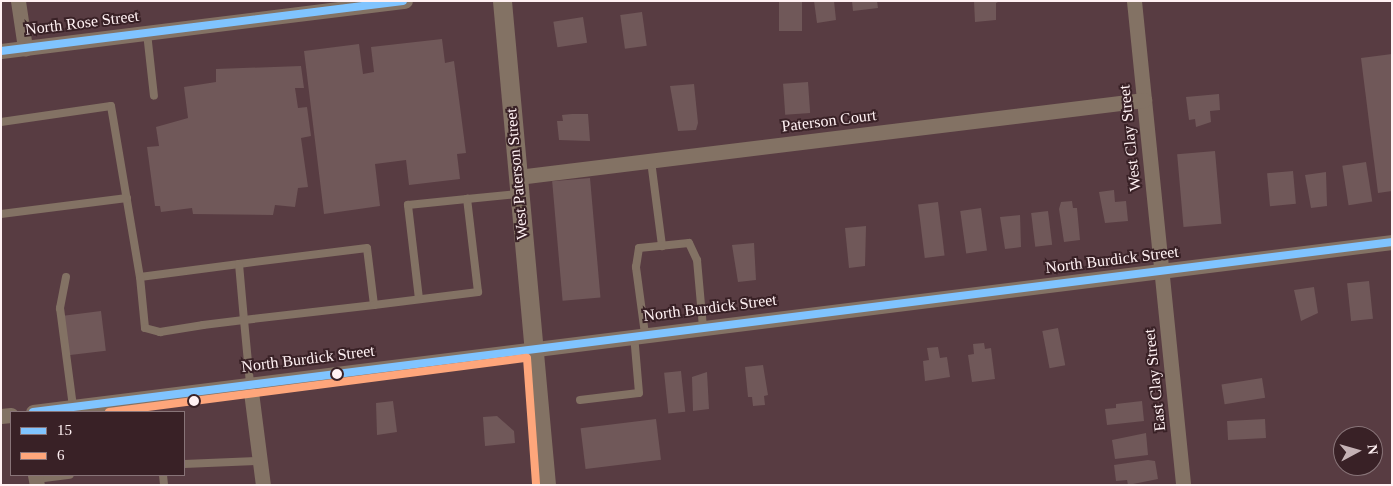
<!DOCTYPE html>
<style>
body{margin:0}
#map{position:relative;width:1393px;height:486px;overflow:hidden;background:#583c42;font-family:Georgia,serif}
div>[style]{position:absolute}
[style*='--x']{left:calc(var(--x)*1px);top:calc(var(--y)*1px);width:calc(var(--w)*1px);rotate:calc(var(--a)*1deg)}
.building>*{inset:0;background:#705859;transform-origin:0 0}
.service>*{height:8px;margin:-4px;padding:0 4px;transform-origin:4px;border-radius:4px;background:#837264}
.minor>*{height:15px;margin:-7.5px;padding:0 7.5px;transform-origin:7.5px;border-radius:7.5px;background:#837264}
.tertiary>*{height:19px;margin:-9.5px;padding:0 9.5px;transform-origin:9.5px;border-radius:9.5px;background:#837264}
.bus-1>*{height:8px;margin:-4px;padding:0 4px;transform-origin:4px;border-radius:4px;background:#80c4ff}
.bus-2>*{height:8px;margin:-4px;padding:0 4px;transform-origin:4px;border-radius:4px;background:#fea67b}
.dots>*{width:14px;height:14px;translate:-50% -50%;box-sizing:border-box;border:2px solid #392126;border-radius:50%}
span{translate:-50% -50%;white-space:nowrap;text-align:center;line-height:1.15;-webkit-text-stroke:4px #392126;paint-order:stroke}
.street-label{font-size:16px;color:#fff1f3}
.frame{position:absolute;inset:0;border:2px solid #fff1f3;pointer-events:none}
.legend{position:absolute;left:10px;top:411px;width:175px;height:65px;box-sizing:border-box;background:#392126;border:1px solid #887478;margin:0;padding:6px 9px;list-style:none;font-size:15px;color:#fff1f3}
.legend li{display:flex;align-items:center;gap:10px;height:25px}
.legend b{width:25px;border:1px solid #887478}
.north{position:absolute;left:1333px;top:426px;width:50px;height:50px;box-sizing:border-box;background:#392126;border:1px solid #887478;border-radius:50%;rotate:84deg;font-size:14px;font-weight:700;line-height:20px;text-align:center;color:#fff1f3}
.north::after{content:'';display:block;margin:auto;width:18px;height:22px;background:#c5b2b5;clip-path:polygon(50% 0,100% 100%,50% 72%,0 100%)}
</style>
<div id="map">
<div class="building">
<div style="left:779px;top:1px;width:23px;height:30px"></div>
<div style="clip-path:polygon(814px 1px,834px 1px,836px 20px,817px 23px)"></div>
<div style="clip-path:polygon(852px 1px,877px 1px,878px 8px,853px 11px)"></div>
<div style="clip-path:polygon(974px 1px,1000px 1px,996px 3px,996px 20px,975px 22px)"></div>
<div style="left:642px;top:12px;width:34px;height:22px;rotate:82deg"></div>
<div style="left:583px;top:17px;width:26px;height:30px;rotate:81deg"></div>
<div style="clip-path:polygon(442px 39px,445px 63px,454px 61px,466px 153px,457px 154px,460px 179px,409px 185px,406px 160px,375px 164px,380px 206px,324px 214px,304px 51px,359px 44px,363px 74px,374px 72px,371px 47px)"></div>
<div style="clip-path:polygon(1392px 54px,1392px 191px,1378px 193px,1361px 58px)"></div>
<div style="clip-path:polygon(301px 66px,304px 88px,295px 88px,298px 108px,307px 107px,311px 136px,301px 138px,308px 187px,298px 188px,295px 207px,275px 205px,273px 215px,193px 214px,192px 208px,161px 212px,160px 206px,155px 206px,147px 147px,159px 146px,156px 127px,188px 118px,184px 87px,216px 82px,216px 69px)"></div>
<div style="left:808px;top:82px;width:31px;height:25px;rotate:86deg"></div>
<div style="clip-path:polygon(694px 84px,698px 123px,696px 130px,678px 131px,670px 86px)"></div>
<div style="clip-path:polygon(1219px 94px,1220px 110px,1210px 111px,1211px 122px,1196px 127px,1195px 119px,1189px 120px,1186px 97px)"></div>
<div style="clip-path:polygon(572px 114px,588px 114px,590px 141px,559px 140px,557px 121px,563px 121px,562px 115px)"></div>
<div style="left:1215px;top:151px;width:73px;height:38px;rotate:85deg"></div>
<div style="left:1366px;top:162px;width:40px;height:24px;rotate:81deg"></div>
<div style="left:1293px;top:171px;width:33px;height:26px;rotate:85deg"></div>
<div style="clip-path:polygon(1326px 172px,1327px 206px,1311px 208px,1305px 175px)"></div>
<div style="left:590px;top:178px;width:120px;height:38px;rotate:85deg"></div>
<div style="clip-path:polygon(1114px 190px,1115px 202px,1126px 201px,1128px 221px,1105px 223px,1099px 192px)"></div>
<div style="clip-path:polygon(1072px 201px,1073px 208px,1077px 208px,1080px 240px,1064px 242px,1059px 209px,1061px 202px)"></div>
<div style="left:938px;top:202px;width:54px;height:20px;rotate:83deg"></div>
<div style="left:981px;top:208px;width:43px;height:21px;rotate:82deg"></div>
<div style="left:1048px;top:211px;width:34px;height:17px;rotate:83deg"></div>
<div style="clip-path:polygon(1020px 215px,1021px 247px,1005px 249px,1000px 217px)"></div>
<div style="clip-path:polygon(866px 226px,865px 266px,849px 268px,845px 228px)"></div>
<div style="clip-path:polygon(754px 243px,756px 280px,738px 282px,732px 245px)"></div>
<div style="left:1369px;top:281px;width:38px;height:22px;rotate:84deg"></div>
<div style="clip-path:polygon(1314px 287px,1318px 313px,1301px 321px,1294px 290px)"></div>
<div style="left:101px;top:311px;width:40px;height:38px;rotate:83deg"></div>
<div style="left:1058px;top:328px;width:38px;height:16px;rotate:79deg"></div>
<div style="clip-path:polygon(984px 343px,985px 349px,991px 348px,995px 379px,972px 382px,968px 355px,974px 354px,973px 344px)"></div>
<div style="clip-path:polygon(938px 347px,940px 358px,947px 357px,950px 377px,925px 381px,923px 361px,929px 360px,927px 348px)"></div>
<div style="clip-path:polygon(763px 365px,768px 395px,764px 396px,765px 405px,753px 406px,752px 397px,748px 397px,745px 367px)"></div>
<div style="left:681px;top:371px;width:41px;height:17px;rotate:84deg"></div>
<div style="clip-path:polygon(707px 372px,709px 409px,693px 411px,692px 377px)"></div>
<div style="left:1262px;top:378px;width:20px;height:41px;rotate:81deg"></div>
<div style="clip-path:polygon(393px 401px,397px 432px,377px 435px,376px 403px)"></div>
<div style="clip-path:polygon(1142px 401px,1144px 421px,1107px 425px,1105px 409px,1116px 408px,1116px 404px)"></div>
<div style="clip-path:polygon(497px 416px,514px 431px,515px 443px,485px 446px,483px 417px)"></div>
<div style="left:656px;top:419px;width:41px;height:76px;rotate:83deg"></div>
<div style="left:1265px;top:419px;width:19px;height:38px;rotate:87deg"></div>
<div style="clip-path:polygon(1146px 433px,1148px 455px,1115px 459px,1112px 440px)"></div>
<div style="clip-path:polygon(1148px 460px,1155px 461px,1158px 479px,1128px 485px,1127px 480px,1116px 481px,1114px 465px)"></div>
</div>
<div class="service">
<div style="--x:147;--y:33;--w:63;--a:83.7"></div>
<div style="--x:1;--y:122;--w:111;--a:-8.3"></div>
<div style="--x:111;--y:106;--w:173;--a:80.4"></div>
<div style="--x:140;--y:277;--w:100;--a:-7.5"></div>
<div style="--x:651;--y:161;--w:86;--a:82.6"></div>
<div style="--x:1;--y:214;--w:127;--a:-7.2"></div>
<div style="--x:66;--y:277;--w:32;--a:101"></div>
<div style="--x:60;--y:308;--w:100;--a:82.5"></div>
<div style="--x:140;--y:277;--w:51;--a:84.4"></div>
<div style="--x:145;--y:328;--w:16;--a:15"></div>
<div style="--x:160;--y:332;--w:44;--a:-9.2"></div>
<div style="--x:203;--y:325;--w:41;--a:-7"></div>
<div style="--x:244;--y:320;--w:131;--a:-6.6"></div>
<div style="--x:374;--y:305;--w:57;--a:-97"></div>
<div style="--x:367;--y:248;--w:129;--a:172.9"></div>
<div style="--x:239;--y:264;--w:56;--a:84.9"></div>
<div style="--x:244;--y:320;--w:64;--a:84.6"></div>
<div style="--x:419;--y:299;--w:95;--a:-96.7"></div>
<div style="--x:408;--y:205;--w:59;--a:-5.8"></div>
<div style="--x:374;--y:305;--w:105;--a:-7.1"></div>
<div style="--x:478;--y:292;--w:94;--a:-96.7"></div>
<div style="--x:467;--y:199;--w:50;--a:-5.7"></div>
<div style="--x:645;--y:334;--w:68;--a:-97.7"></div>
<div style="--x:636;--y:267;--w:19;--a:-81"></div>
<div style="--x:639;--y:248;--w:50;--a:-5.7"></div>
<div style="--x:689;--y:243;--w:19;--a:65"></div>
<div style="--x:697;--y:260;--w:67;--a:84.9"></div>
<div style="--x:580;--y:400;--w:59;--a:-6.8"></div>
<div style="--x:639;--y:393;--w:58;--a:-94.9"></div>
<div style="--x:184;--y:464;--w:76;--a:-2.3"></div>
<div style="--x:163;--y:475;--w:10;--a:84"></div>
<div style="--x:36;--y:479;--w:34;--a:-7"></div>
</div>
<div class="minor">
<div style="--x:18;--y:1;--w:48;--a:81.5"></div>
<div style="--x:1134;--y:1;--w:486;--a:84.2"></div>
<div style="--x:1;--y:51;--w:407;--a:-7.1"></div>
<div style="--x:518;--y:177;--w:631;--a:-7.01"></div>
<div style="--x:250;--y:384;--w:102;--a:82.7"></div>
<div style="--x:33;--y:412;--w:1370;--a:-7.13"></div>
<div style="--x:1;--y:416;--w:10;--a:-6"></div>
<div style="--x:35;--y:475;--w:10;--a:79"></div>
</div>
<div class="tertiary">
<div style="--x:502;--y:1;--w:486;--a:84.8"></div>
</div>
<div class="bus-1">
<div style="--x:1;--y:51;--w:405;--a:-7.1"></div>
<div style="--x:33;--y:412;--w:1370;--a:-7.13"></div>
</div>
<div class="bus-2">
<div style="--x:109;--y:412;--w:421;--a:-7.4"></div>
<div style="--x:527;--y:358;--w:127;--a:85.9"></div>
</div>
<div class="dots">
<div style="left:337px;top:374px;background:#fff1f3"></div>
<div style="left:194px;top:401px;background:#fff1f3"></div>
</div>
<div class="street-label">
<span style="left:82px;top:23px;rotate:-7deg">North Rose Street</span>
<span style="left:829px;top:121px;rotate:-7deg">Paterson Court</span>
<span style="left:1130px;top:138px;rotate:-96deg">West Clay Street</span>
<span style="left:517px;top:174px;rotate:-95deg">West Paterson Street</span>
<span style="left:1112px;top:260px;rotate:-7deg">North Burdick Street</span>
<span style="left:710px;top:308px;rotate:-7deg">North Burdick Street</span>
<span style="left:308px;top:359px;rotate:-7deg">North Burdick Street</span>
<span style="left:1155px;top:380px;rotate:-96deg">East Clay Street</span>
</div>
<div class="frame"></div>
<ul class="legend">
<li><b style="height:6px;background:#80c4ff"></b>15</li>
<li><b style="height:6px;background:#fea67b"></b>6</li>
</ul>
<div class="north">N</div>
</div>
